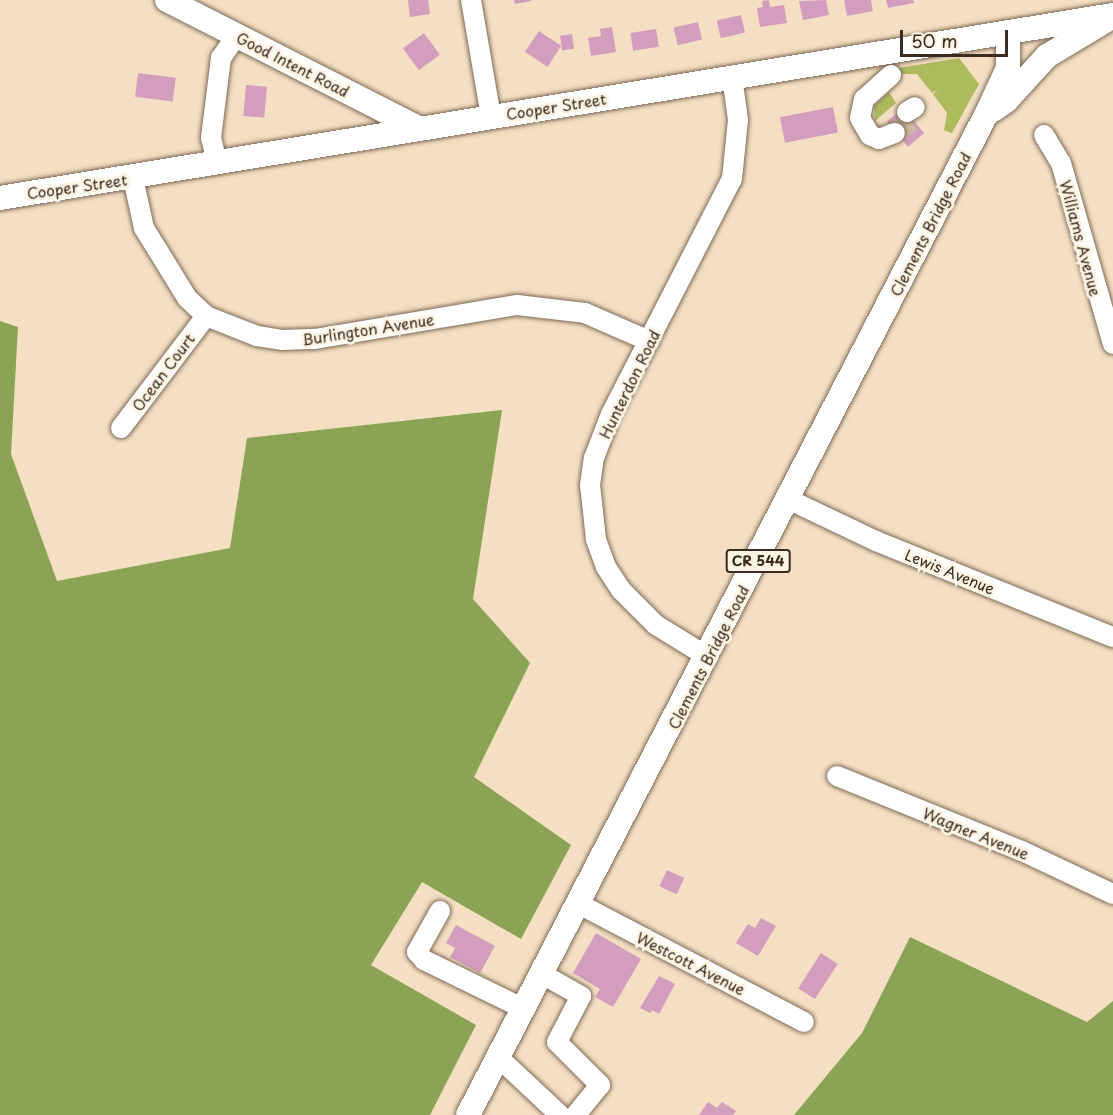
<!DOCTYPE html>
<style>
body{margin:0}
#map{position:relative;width:1113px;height:1115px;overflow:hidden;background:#f4dfc2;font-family:"Playpen Sans",sans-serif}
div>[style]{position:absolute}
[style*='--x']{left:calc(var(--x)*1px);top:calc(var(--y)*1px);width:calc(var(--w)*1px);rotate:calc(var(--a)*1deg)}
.green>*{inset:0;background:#adbb5d}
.forest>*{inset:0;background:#8aa354}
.building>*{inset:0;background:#d39dbe;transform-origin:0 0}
.minor-tunnel>*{height:20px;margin-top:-10px;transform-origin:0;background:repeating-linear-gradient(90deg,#cfbba1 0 20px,transparent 0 30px)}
.roads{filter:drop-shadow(0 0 2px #7c6957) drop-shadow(0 0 2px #7c6957)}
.minor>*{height:20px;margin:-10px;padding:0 10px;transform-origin:10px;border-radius:10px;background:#fff}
.major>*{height:24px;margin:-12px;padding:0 12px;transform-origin:12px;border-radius:12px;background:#fff}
span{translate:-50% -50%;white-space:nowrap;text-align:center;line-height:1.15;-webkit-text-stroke:6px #fcf5e5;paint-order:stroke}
.shield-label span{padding:2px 4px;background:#fcf5e5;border:2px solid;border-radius:4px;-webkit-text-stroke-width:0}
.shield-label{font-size:14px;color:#3b2a1e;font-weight:700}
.street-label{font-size:15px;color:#3b2a1e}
.scale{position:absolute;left:900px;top:30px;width:108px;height:27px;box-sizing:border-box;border:3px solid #3b2a1e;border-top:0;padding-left:8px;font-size:18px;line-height:21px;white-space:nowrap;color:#3b2a1e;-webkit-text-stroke:4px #fcf5e5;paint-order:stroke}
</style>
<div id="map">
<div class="green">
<div style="clip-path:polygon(959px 58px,979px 84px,952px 133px,944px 130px,947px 113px,933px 94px,938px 89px,932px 93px,917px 74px,901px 74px,899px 68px)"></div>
<div style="clip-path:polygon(889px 92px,896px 103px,875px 121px,874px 106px)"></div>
</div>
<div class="forest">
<div style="clip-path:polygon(0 321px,18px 327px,11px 454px,57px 581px,230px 548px,247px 438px,502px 410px,473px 599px,530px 663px,474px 777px,571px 845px,521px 939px,422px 882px,371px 965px,476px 1025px,430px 1115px,0 1115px)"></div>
<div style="clip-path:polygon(910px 937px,1087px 1022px,1113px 1001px,1113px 1115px,794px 1115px,862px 1033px)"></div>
</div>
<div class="building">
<div style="clip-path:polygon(408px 0,428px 0,430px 14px,410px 17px)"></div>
<div style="clip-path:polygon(514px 0,531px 0,531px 1px,515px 4px)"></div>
<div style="clip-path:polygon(769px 0,770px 7px,784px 5px,787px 23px,760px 27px,757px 8px,763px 7px,762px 1px)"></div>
<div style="clip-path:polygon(826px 0,829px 15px,803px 20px,799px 1px)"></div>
<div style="clip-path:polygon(844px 0,871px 0,873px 11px,847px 16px)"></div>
<div style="clip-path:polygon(886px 0,913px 0,914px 3px,888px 8px)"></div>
<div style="left:741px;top:15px;width:18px;height:25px;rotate:77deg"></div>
<div style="left:698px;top:22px;width:18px;height:25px;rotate:77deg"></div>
<div style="clip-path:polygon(612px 27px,616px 52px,591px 56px,588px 38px,601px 36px,600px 29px)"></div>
<div style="left:656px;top:29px;width:18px;height:26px;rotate:81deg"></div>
<div style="left:539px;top:31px;width:27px;height:25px;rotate:34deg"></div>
<div style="left:424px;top:33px;width:27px;height:26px;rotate:54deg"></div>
<div style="left:572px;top:34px;width:15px;height:12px;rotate:82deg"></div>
<div style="left:138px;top:73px;width:38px;height:24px;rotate:7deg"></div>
<div style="left:246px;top:85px;width:21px;height:31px;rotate:5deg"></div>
<div style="left:833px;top:107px;width:26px;height:54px;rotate:79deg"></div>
<div style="left:903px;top:108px;width:33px;height:21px;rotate:50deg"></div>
<div style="left:667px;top:870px;width:19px;height:18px;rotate:25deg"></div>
<div style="clip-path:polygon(761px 918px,776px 926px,758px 956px,736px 943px,748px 924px,755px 928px)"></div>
<div style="clip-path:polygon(456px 925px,495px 946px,480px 973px,450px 957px,455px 948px,446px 943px)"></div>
<div style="clip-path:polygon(596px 933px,641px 959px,613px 1007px,595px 997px,600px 989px,573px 973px)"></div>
<div style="left:821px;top:953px;width:20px;height:42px;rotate:33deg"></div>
<div style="clip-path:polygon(659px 976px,675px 984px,659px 1014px,652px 1010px,650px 1013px,640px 1008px)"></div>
<div style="clip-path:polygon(708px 1102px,717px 1108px,722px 1102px,736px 1111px,733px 1115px,699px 1115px)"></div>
</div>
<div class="minor-tunnel">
<div style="--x:895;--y:133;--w:22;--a:-36"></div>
</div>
<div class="roads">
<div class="minor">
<div style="--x:471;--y:0;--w:119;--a:80.3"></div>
<div style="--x:891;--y:75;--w:36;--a:138"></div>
<div style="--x:864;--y:99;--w:19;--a:102"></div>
<div style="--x:860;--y:118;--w:20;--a:60"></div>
<div style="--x:870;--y:135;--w:10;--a:24"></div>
<div style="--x:879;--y:139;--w:17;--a:-21"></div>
<div style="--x:907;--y:112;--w:9;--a:-32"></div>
<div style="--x:1044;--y:135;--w:33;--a:59"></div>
<div style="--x:1061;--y:163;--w:188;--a:74"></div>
<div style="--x:217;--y:163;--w:26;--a:-103"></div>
<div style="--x:211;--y:138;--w:81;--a:-82.9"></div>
<div style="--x:221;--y:58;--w:28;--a:-55"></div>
<div style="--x:133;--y:178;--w:51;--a:77.6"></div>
<div style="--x:144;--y:228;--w:82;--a:58.4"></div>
<div style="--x:187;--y:298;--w:26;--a:43"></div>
<div style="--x:206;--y:316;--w:55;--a:21.4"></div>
<div style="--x:257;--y:336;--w:25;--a:9"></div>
<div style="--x:282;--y:340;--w:33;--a:-2"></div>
<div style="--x:315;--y:339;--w:205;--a:-9.6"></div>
<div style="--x:517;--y:305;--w:68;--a:6.7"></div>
<div style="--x:585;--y:313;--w:70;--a:23.6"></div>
<div style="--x:121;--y:428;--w:141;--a:-52.8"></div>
<div style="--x:790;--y:500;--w:95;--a:25.5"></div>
<div style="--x:876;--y:541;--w:256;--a:22.1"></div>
<div style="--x:708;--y:657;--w:61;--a:-148.4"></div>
<div style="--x:656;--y:625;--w:49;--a:-135"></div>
<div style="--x:621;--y:590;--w:27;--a:-123"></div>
<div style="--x:606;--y:567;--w:30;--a:-110"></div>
<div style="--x:596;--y:539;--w:54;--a:-96.3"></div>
<div style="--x:590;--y:485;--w:27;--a:-82"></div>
<div style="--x:594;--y:458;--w:47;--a:-68.9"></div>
<div style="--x:611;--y:414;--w:264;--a:-62.8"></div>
<div style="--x:732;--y:179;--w:59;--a:-84.2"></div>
<div style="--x:738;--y:120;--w:44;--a:-97.8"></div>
<div style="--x:837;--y:776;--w:200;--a:22.1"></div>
<div style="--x:1022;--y:851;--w:101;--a:25.3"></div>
<div style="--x:579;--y:904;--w:254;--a:27.7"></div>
<div style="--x:440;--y:911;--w:47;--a:119.3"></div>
<div style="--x:417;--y:952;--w:11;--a:49"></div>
<div style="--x:424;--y:960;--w:111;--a:26.1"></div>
<div style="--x:542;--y:974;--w:45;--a:29.4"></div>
<div style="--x:581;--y:996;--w:52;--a:117.6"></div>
<div style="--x:557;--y:1042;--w:61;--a:45"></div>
<div style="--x:600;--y:1085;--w:38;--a:129"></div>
<div style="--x:498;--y:1057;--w:85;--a:43.1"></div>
</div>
<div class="major">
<div style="--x:167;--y:0;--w:282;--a:27"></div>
<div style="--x:993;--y:110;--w:16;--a:-35"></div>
<div style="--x:1006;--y:101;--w:61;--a:-47.7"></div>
<div style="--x:1047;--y:56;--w:68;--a:-31.1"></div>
<div style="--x:0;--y:198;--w:1128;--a:-9.34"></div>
<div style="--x:468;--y:1115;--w:1126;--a:-62.62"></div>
<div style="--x:986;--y:115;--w:52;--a:-64.9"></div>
<div style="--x:1008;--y:68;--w:36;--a:-90"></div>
</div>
</div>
<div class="shield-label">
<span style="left:758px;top:561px">CR 544</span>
</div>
<div class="street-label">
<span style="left:293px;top:64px;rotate:27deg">Good Intent Road</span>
<span style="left:556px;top:106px;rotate:-9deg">Cooper Street</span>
<span style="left:77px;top:186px;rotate:-8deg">Cooper Street</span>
<span style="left:930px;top:224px;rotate:-63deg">Clements Bridge Road</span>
<span style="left:1081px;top:238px;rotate:75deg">Williams Avenue</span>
<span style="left:368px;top:329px;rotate:-9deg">Burlington Avenue</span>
<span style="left:163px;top:372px;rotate:-53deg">Ocean Court</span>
<span style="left:629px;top:384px;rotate:-64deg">Hunterdon Road</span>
<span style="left:950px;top:571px;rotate:22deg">Lewis Avenue</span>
<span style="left:708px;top:657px;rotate:-63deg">Clements Bridge Road</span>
<span style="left:976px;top:833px;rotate:22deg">Wagner Avenue</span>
<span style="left:691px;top:963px;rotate:27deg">Westcott Avenue</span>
</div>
<div class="scale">50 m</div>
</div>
